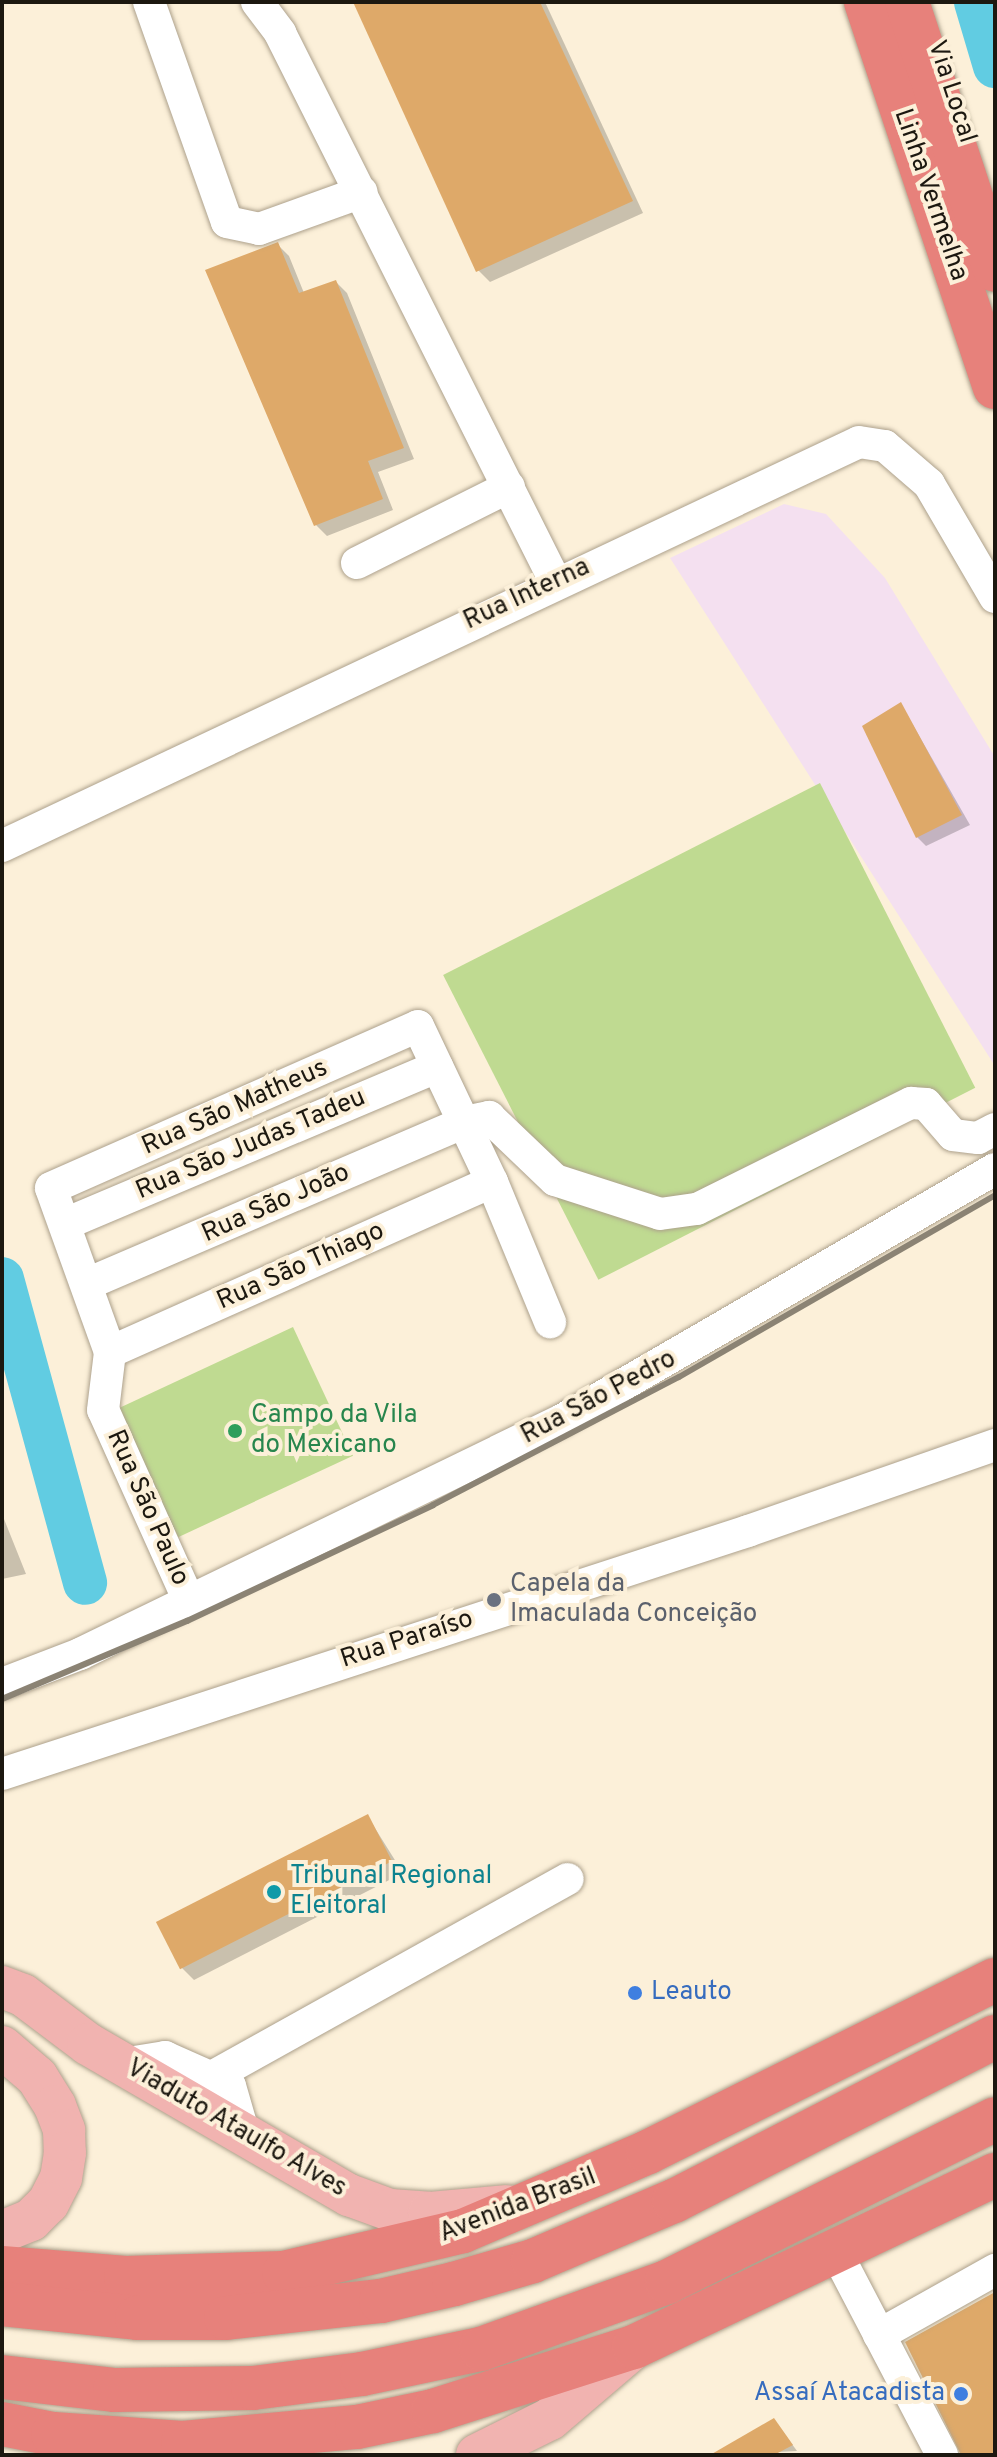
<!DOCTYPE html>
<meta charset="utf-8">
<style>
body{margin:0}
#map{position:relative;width:997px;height:2457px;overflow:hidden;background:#fcf0d9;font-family:Overpass,sans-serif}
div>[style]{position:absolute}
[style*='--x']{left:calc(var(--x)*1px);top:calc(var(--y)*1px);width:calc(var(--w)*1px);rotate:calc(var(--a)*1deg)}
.industrial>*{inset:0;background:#f4e0f0}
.green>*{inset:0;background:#bfda91;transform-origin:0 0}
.shadow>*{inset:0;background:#0003}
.river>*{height:44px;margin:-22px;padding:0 22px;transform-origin:22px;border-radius:22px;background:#61cce2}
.building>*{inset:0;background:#dea969;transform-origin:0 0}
.roads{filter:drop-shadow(0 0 2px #ada18c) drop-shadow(0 0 2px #ada18c)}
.minor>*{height:32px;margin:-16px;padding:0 16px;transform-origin:16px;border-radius:16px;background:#fff}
.major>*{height:42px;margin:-21px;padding:0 21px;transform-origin:21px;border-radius:21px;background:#f1b3b0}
.highway>*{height:44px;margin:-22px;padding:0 22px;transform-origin:22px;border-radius:22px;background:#e7817b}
.rail>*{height:6px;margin:-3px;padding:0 3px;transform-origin:3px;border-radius:3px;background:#8b8374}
.dots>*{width:22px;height:22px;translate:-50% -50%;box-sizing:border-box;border:4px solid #fcf0d9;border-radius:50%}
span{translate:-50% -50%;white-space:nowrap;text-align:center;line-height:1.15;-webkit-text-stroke:8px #fcf0d9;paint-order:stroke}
.street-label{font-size:26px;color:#1c1810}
.leisure-label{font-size:26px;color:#27864d}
.left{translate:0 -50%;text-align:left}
.worship-label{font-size:26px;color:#5b616d}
.culture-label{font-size:26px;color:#0d838f}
.shop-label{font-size:26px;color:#366cbe}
.right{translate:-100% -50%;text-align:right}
.frame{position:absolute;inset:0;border:4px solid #1c1810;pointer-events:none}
</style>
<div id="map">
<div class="industrial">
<div style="clip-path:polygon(784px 504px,826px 514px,885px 578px,995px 757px,995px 1066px,670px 558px)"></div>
</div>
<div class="green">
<div style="left:820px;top:783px;width:342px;height:423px;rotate:63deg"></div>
<div style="left:293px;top:1327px;width:142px;height:193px;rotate:65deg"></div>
</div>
<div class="shadow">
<div style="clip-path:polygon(355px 2px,545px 2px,643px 213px,490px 282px,478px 270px)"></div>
<div style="clip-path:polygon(278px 245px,289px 256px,304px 293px,336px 282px,347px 293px,414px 459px,378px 472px,393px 510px,327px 536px,316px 525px)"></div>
<div style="clip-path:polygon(901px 704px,970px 825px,926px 846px,917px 837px)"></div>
<div style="clip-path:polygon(2px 1514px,26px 1574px,2px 1579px)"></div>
<div style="clip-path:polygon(368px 1817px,403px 1873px,194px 1980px,182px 1968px,159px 1923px)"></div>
<div style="clip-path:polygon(779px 2426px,797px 2451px,721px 2455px)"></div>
</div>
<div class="river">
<div style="--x:976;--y:2;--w:67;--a:73.5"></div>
<div style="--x:2;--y:1279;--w:315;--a:74.7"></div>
</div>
<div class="building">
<div style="clip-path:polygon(353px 2px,540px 2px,633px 201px,476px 272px)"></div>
<div style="clip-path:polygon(278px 242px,299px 293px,336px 280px,404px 448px,368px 461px,383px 499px,314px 526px,205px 270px)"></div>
<div style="clip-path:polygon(901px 702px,962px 815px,916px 838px,862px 726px)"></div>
<div style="left:368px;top:1814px;width:53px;height:238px;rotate:63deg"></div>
<div style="clip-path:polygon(995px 2292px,995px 2455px,961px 2455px,905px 2342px)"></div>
<div style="clip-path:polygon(774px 2418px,793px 2445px,774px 2455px,710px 2455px)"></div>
</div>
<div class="roads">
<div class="minor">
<div style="--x:149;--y:2;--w:233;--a:70.5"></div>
<div style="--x:227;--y:222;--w:33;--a:12"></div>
<div style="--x:259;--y:229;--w:109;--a:-19.8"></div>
<div style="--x:257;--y:2;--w:39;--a:53"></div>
<div style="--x:280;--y:33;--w:613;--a:63.35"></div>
<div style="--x:357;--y:563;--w:170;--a:-26.6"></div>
<div style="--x:2;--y:846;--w:947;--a:-25.24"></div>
<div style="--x:859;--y:442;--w:26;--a:9"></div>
<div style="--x:885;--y:446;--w:58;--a:40.8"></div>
<div style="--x:929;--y:484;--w:131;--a:59.7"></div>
<div style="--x:65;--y:1224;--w:404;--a:-22.9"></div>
<div style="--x:87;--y:1284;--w:411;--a:-23.2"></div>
<div style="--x:465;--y:1122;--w:25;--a:-12"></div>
<div style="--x:489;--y:1117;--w:91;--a:43.7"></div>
<div style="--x:555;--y:1180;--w:110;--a:17.9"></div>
<div style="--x:660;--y:1214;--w:37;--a:-8"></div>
<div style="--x:697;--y:1209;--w:239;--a:-26.4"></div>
<div style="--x:911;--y:1103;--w:15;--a:4"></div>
<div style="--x:926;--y:1104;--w:41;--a:48.9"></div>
<div style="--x:953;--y:1135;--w:25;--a:7"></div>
<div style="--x:978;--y:1138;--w:19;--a:-28"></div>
<div style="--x:110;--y:1352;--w:418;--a:-24"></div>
<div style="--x:189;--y:1601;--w:209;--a:-114.2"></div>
<div style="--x:103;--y:1410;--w:58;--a:-83.1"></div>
<div style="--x:110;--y:1352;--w:174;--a:-109.8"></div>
<div style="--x:51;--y:1188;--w:401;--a:-23.8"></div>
<div style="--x:418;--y:1026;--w:173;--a:64.6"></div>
<div style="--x:492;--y:1182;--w:152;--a:67.5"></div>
<div style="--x:2;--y:1684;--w:84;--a:-21"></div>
<div style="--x:80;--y:1654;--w:536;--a:-25.9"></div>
<div style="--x:562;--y:1420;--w:500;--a:-30.1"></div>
<div style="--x:2;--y:1774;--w:785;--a:-18.04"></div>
<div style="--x:748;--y:1531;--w:262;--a:-19.2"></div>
<div style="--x:122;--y:2064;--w:44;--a:-9.2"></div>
<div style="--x:165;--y:2057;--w:71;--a:24"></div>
<div style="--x:230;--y:2086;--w:54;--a:73.9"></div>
<div style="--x:212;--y:2077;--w:407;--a:-29.1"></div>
<div style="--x:836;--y:2252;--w:229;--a:62.4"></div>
<div style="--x:879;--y:2335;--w:133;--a:-29.3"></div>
</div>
<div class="major">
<div style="--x:2;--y:1987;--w:22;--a:21"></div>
<div style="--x:23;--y:1995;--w:81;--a:37"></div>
<div style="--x:88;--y:2044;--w:302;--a:30.1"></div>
<div style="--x:349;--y:2195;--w:44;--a:20.1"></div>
<div style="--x:390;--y:2210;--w:39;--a:4"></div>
<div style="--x:429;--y:2213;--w:78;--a:-5.1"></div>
<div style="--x:2;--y:2047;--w:46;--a:40.6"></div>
<div style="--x:37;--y:2077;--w:34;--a:58"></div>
<div style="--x:55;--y:2106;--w:26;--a:69"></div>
<div style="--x:64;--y:2130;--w:23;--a:88"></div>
<div style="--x:65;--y:2153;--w:25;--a:99"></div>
<div style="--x:61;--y:2178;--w:28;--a:117"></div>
<div style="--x:48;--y:2203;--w:24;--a:135"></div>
<div style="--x:31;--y:2220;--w:31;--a:158"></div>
<div style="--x:477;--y:2455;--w:81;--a:-26.3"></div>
<div style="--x:550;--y:2419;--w:109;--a:-40.5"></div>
</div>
<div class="highway">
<div style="--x:866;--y:2;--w:406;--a:71.5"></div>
<div style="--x:907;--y:2;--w:282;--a:71.8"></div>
<div style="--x:2;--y:2268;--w:124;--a:4.6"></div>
<div style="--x:126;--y:2278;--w:158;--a:-1.8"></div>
<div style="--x:284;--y:2273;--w:184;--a:-13.2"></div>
<div style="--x:463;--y:2231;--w:201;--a:-23.1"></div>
<div style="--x:648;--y:2152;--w:387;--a:-26.4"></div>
<div style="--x:2;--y:2304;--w:136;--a:5.9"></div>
<div style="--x:137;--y:2318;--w:89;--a:0"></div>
<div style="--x:226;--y:2318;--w:156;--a:-6.3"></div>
<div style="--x:381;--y:2301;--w:75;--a:-13.1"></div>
<div style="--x:454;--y:2284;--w:82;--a:-16.2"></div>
<div style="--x:533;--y:2261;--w:153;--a:-23.1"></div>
<div style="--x:674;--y:2201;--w:360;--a:-27.1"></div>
<div style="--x:2;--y:2377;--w:114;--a:6.6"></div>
<div style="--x:115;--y:2390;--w:138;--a:-0.8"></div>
<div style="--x:253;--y:2388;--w:110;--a:-7.3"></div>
<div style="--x:362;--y:2374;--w:122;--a:-11.9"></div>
<div style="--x:481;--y:2349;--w:198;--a:-19.8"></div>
<div style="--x:667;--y:2282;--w:366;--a:-26.4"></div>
<div style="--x:2;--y:2424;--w:52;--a:11.1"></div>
<div style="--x:53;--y:2434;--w:130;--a:4"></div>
<div style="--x:183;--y:2443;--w:175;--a:-5.3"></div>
<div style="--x:357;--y:2427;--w:78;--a:-11.9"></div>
<div style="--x:433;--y:2411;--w:211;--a:-17.7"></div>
<div style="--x:634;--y:2347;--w:400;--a:-25.5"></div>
</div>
</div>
<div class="rail">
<div style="--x:2;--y:1699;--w:201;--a:-22.9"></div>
<div style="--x:187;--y:1621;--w:272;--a:-25.2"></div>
<div style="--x:433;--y:1505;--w:277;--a:-27.5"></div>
<div style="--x:679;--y:1377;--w:365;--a:-29.9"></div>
</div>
<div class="dots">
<div style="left:235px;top:1431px;background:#2e9e5b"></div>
<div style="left:494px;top:1600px;background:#6b7280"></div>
<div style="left:274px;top:1892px;background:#0f9aa8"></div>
<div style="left:635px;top:1993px;background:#3f7fe0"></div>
<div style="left:961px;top:2394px;background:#3f7fe0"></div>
</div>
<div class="street-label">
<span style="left:951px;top:92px;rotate:72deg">Via Local</span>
<span style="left:930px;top:195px;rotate:71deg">Linha Vermelha</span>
<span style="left:527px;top:595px;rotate:-25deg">Rua Interna</span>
<span style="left:235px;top:1108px;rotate:-24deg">Rua São Matheus</span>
<span style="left:251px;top:1145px;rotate:-23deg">Rua São Judas Tadeu</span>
<span style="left:276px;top:1204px;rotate:-24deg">Rua São João</span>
<span style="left:301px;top:1267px;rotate:-24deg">Rua São Thiago</span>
<span style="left:599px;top:1398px;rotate:-28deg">Rua São Pedro</span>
<span style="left:147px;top:1508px;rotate:66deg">Rua São Paulo</span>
<span style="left:407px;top:1640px;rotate:-18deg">Rua Paraíso</span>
<span style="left:236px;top:2129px;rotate:30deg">Viaduto Ataulfo Alves</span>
<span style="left:518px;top:2206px;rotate:-21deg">Avenida Brasil</span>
</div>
<div class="leisure-label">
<span class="left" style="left:251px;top:1431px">Campo da Vila<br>do Mexicano</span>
</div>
<div class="worship-label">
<span class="left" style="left:510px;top:1600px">Capela da<br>Imaculada Conceição</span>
</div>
<div class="culture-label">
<span class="left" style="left:290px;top:1892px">Tribunal Regional<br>Eleitoral</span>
</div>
<div class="shop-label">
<span class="left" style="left:651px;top:1993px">Leauto</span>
<span class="right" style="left:945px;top:2394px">Assaí Atacadista</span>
</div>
<div class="frame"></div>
</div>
